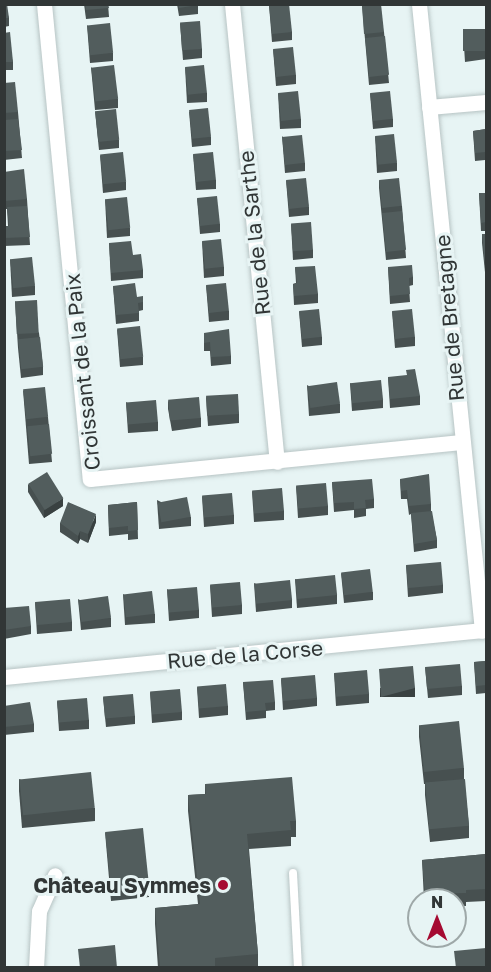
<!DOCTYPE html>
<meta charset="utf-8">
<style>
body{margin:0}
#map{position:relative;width:491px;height:972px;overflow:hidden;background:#e7f4f4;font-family:"Golos Text",sans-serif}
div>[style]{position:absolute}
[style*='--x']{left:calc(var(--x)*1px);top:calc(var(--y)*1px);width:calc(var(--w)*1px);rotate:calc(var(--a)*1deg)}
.roads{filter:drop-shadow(0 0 2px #b7c4c4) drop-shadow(0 0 2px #b7c4c4)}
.lane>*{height:8px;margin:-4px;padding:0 4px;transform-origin:4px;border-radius:4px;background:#fff}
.street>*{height:15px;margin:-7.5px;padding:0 7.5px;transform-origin:7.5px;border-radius:7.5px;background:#fff}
.wall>*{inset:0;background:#475050}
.shaded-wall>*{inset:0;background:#394141;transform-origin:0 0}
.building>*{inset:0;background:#525d5d;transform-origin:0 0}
.dots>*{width:16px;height:16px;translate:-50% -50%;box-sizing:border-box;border:3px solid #e7f4f4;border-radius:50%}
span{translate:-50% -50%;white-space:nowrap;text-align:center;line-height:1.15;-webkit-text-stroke:6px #e7f4f4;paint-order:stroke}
.street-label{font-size:21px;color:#313636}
.poi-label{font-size:21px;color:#313636;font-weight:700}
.right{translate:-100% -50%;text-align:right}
.frame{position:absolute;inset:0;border:6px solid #313636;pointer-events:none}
.north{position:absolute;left:407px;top:888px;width:60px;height:60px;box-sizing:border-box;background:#e7f4f4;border:2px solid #9ea8a8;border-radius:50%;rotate:0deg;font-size:16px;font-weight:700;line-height:24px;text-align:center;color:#313636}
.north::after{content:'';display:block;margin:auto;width:21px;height:27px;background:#a50a31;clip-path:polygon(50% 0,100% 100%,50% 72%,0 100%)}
</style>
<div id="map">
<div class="roads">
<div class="lane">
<div style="--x:293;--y:873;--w:95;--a:87"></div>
</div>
<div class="street">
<div style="--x:44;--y:4;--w:477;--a:84.5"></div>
<div style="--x:90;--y:479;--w:373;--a:-5.7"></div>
<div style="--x:232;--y:4;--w:460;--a:84.4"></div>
<div style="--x:419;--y:4;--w:630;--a:84.26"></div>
<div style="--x:429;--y:107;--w:57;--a:-5"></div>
<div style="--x:4;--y:677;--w:484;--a:-5.6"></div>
<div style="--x:36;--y:968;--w:57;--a:-87"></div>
<div style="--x:39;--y:911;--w:39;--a:-66"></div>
</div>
</div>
<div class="wall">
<div style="clip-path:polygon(4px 4px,9px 18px,9px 26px,4px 27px)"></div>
<div style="clip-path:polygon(84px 4px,108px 4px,109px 17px,86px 19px)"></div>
<div style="clip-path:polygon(177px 4px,198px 4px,198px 14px,179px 16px)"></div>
<div style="clip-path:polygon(269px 5px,292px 32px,292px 40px,272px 42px)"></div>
<div style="clip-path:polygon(362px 5px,384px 32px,389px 83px,369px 85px)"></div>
<div style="clip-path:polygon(180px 23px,202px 49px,202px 58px,183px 60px)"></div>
<div style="clip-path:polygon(87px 25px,113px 53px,113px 61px,90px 63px)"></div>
<div style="clip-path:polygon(486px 29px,486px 59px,465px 62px,463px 31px)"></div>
<div style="clip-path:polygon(4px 33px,13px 62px,13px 70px,4px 70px)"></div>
<div style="clip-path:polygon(273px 49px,296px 75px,296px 84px,276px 86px)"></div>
<div style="clip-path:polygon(91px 67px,118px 99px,118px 108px,95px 110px)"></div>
<div style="clip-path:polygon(185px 67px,207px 93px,207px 102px,187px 103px)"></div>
<div style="clip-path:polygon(4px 83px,18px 112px,22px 158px,4px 160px)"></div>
<div style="clip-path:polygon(278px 93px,301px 119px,301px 128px,280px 129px)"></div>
<div style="clip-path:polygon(370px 93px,393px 119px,393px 127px,373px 129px)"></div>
<div style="clip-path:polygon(95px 111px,119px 140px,119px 148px,99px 150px)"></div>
<div style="clip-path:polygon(189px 111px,211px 137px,211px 145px,192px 147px)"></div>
<div style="clip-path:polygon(486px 129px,486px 166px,485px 160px,475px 161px,473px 131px)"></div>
<div style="clip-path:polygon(282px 136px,305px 163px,305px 171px,285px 173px)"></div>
<div style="clip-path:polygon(375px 136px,397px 163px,397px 171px,377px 173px)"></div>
<div style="clip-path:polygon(193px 154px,216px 180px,216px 189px,196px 190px)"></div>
<div style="clip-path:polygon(100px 155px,126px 182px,126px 190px,103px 193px)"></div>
<div style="clip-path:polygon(4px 172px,27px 199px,30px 245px,4px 246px,4px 226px,8px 226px,7px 209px,4px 209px)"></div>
<div style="clip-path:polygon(286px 180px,309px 207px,309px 215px,289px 217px)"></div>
<div style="clip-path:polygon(379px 180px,402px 206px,406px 258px,386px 260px,379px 188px)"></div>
<div style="clip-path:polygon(479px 193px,486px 193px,486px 231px,481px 231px)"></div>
<div style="clip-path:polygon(197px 198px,220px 224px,220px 232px,200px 234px)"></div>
<div style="clip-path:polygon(105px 199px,130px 228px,130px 236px,107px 238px)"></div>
<div style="clip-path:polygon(291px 224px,313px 250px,313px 258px,293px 260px)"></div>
<div style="clip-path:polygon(482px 234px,486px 234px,486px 282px,482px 243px)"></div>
<div style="clip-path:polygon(202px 241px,224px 267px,224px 276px,204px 278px)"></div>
<div style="clip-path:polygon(109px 243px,133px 255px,143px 270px,143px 278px,111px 281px)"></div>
<div style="clip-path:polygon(10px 259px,35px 286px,35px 295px,12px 297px)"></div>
<div style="clip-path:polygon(295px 267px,318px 294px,318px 303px,294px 305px,293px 284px,296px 283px)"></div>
<div style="clip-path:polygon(388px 267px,413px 277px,413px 285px,409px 286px,410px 302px,390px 304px)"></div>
<div style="clip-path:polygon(206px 285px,229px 311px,229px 320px,209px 322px)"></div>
<div style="clip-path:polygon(113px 286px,137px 297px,143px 302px,143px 310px,139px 311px,139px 321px,116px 324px)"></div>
<div style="clip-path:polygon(15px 301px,39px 333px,43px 367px,43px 375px,21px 378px,18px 348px)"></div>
<div style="clip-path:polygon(299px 311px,322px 337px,322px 345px,302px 347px)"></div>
<div style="clip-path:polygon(392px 311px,415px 337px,415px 346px,395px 348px)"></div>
<div style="clip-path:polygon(117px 329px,143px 357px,143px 365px,120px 367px)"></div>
<div style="clip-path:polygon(204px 333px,231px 356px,231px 364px,211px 366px,210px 351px,204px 351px)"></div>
<div style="clip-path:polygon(388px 377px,420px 396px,420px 405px,390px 408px)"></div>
<div style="clip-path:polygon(350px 383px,383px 400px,383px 408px,352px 411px)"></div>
<div style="clip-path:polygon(307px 385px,340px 404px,340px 413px,309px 416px)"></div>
<div style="clip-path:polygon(23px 390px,48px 417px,52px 462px,29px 464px)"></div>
<div style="clip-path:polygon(206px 397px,239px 414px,239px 423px,208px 426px)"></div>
<div style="clip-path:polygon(168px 401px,201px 418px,201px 427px,172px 431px,168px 409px)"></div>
<div style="clip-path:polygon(126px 402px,158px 422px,158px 431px,128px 433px)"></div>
<div style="clip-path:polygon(400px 479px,431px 504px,431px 511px,437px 540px,437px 548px,414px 552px,411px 514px,409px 515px,407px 499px,401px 499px)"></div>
<div style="clip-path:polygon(332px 482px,374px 499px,374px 508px,366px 509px,366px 516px,354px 518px,354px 510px,334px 512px)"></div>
<div style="clip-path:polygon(28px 484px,63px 506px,44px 518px,28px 492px)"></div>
<div style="clip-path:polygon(296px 486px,328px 506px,328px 515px,298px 518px)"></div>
<div style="clip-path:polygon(252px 491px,284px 511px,284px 520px,254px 522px)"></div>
<div style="clip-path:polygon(202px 496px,234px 515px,234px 524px,204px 527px)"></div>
<div style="clip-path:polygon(157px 500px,191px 517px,191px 526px,159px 529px)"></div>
<div style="clip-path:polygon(137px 502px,138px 539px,128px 540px,128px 534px,109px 536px,108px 505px)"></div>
<div style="clip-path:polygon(96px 522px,88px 543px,80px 539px,78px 544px,60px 532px,60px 523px)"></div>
<div style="clip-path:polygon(406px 565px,443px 585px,443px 593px,408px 597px)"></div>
<div style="clip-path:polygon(341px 573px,373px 592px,373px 600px,344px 603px)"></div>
<div style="clip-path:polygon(295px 579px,337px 595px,337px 604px,297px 608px)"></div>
<div style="clip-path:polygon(254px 583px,292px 600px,292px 608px,256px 612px)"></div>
<div style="clip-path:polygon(210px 585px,242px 605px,242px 614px,212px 617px)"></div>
<div style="clip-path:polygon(167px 589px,199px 610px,199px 618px,169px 621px)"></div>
<div style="clip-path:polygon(123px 594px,155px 614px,155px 623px,125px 625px)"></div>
<div style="clip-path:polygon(78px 599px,111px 618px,111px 627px,81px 630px)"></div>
<div style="clip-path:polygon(35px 602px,72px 622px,72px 631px,37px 634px)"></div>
<div style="clip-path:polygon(4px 608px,31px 626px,31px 634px,4px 639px)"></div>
<div style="clip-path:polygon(486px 661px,486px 693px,476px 694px,474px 662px)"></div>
<div style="clip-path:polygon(425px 667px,462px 686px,462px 695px,428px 698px)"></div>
<div style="clip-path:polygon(334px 673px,369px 694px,369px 703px,336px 706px)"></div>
<div style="clip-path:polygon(281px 679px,317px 698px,317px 706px,283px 710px)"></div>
<div style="clip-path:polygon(243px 682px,275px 702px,275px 710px,266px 711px,266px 718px,246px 720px)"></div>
<div style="clip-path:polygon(197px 687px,228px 706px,228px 715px,199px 718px)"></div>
<div style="clip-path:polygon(150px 692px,182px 712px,182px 720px,152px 723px)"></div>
<div style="clip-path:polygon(103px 697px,135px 716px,135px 724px,106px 727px)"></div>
<div style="clip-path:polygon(57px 701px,89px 720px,89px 729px,59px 731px)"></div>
<div style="clip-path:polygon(4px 706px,34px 724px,34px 732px,4px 735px)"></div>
<div style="clip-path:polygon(419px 725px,464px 768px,464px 779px,469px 826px,469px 838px,430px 842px,425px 795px,425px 784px,424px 784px,419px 737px)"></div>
<div style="clip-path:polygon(19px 779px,95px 808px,95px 821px,22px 828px,19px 791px)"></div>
<div style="clip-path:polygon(205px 784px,296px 821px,296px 837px,291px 837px,291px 846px,249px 849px,258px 954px,258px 968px,158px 968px,155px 924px,155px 908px,198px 904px,188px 811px,188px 795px,205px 794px)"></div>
<div style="clip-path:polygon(105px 832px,149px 888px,149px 897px,111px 901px)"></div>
<div style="clip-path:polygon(486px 854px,486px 901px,466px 902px,466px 906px,455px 906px,455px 900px,424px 900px,422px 860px)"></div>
</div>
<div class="shaded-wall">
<div style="clip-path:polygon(63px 498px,63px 506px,44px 518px,44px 510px)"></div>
<div style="clip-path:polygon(96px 514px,96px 522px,88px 543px,88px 534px)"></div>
<div style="clip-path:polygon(80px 531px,80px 539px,78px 544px,78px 536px)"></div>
<div style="left:415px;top:688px;width:9px;height:35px;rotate:90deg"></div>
</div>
<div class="building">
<div style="clip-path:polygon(4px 4px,7px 4px,9px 18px,4px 18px)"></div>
<div style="clip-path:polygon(85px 4px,108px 4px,109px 8px,86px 10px)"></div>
<div style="clip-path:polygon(178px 4px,198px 4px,198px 5px,179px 8px)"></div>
<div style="clip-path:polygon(278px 4px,289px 4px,292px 32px,272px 34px,269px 5px)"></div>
<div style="clip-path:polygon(369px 4px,381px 4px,384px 32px,364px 34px,362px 5px)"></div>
<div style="left:200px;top:21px;width:28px;height:20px;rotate:86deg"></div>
<div style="left:110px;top:23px;width:30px;height:23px;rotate:84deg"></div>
<div style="left:486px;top:29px;width:22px;height:23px;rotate:90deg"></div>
<div style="clip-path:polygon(10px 32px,13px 62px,4px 62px,4px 33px)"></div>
<div style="left:385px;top:36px;width:39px;height:20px;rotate:84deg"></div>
<div style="left:293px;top:47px;width:28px;height:20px;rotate:84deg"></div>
<div style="left:114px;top:65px;width:34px;height:23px;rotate:83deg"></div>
<div style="left:204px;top:65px;width:28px;height:19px;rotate:84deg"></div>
<div style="clip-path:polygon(15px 82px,18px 112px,4px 113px,4px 83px)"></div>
<div style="left:298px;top:91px;width:28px;height:20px;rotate:84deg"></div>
<div style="left:390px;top:91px;width:28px;height:20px;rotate:84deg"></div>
<div style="left:208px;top:108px;width:29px;height:19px;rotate:84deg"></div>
<div style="left:116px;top:109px;width:31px;height:21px;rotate:84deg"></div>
<div style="clip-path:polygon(18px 119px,22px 150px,4px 151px,4px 120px)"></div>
<div style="clip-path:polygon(486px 129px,486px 158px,485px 152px,475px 153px,473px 131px)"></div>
<div style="left:394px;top:134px;width:29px;height:19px;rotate:84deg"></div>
<div style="left:302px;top:135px;width:28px;height:20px;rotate:84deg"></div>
<div style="left:123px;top:152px;width:30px;height:23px;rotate:84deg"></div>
<div style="left:213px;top:152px;width:28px;height:20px;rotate:84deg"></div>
<div style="clip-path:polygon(24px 169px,27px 199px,4px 201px,4px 172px)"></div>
<div style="left:306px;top:178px;width:29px;height:20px;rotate:84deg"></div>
<div style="left:399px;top:178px;width:28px;height:20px;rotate:84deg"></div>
<div style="clip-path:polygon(479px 193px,486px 193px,486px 222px,481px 223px)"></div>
<div style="left:217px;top:196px;width:28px;height:20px;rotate:84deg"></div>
<div style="left:127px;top:197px;width:31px;height:22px;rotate:84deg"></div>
<div style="clip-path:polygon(27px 206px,30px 237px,4px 238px,4px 226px,9px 226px,7px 207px)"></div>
<div style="left:402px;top:211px;width:39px;height:20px;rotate:84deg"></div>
<div style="left:311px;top:222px;width:28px;height:20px;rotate:86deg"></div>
<div style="clip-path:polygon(482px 234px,486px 234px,486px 274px)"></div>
<div style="left:221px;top:239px;width:28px;height:19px;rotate:84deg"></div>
<div style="clip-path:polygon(131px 241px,133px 255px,141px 254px,143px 270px,111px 273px,109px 243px)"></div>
<div style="left:32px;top:257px;width:29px;height:22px;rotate:84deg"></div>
<div style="clip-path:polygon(412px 265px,413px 277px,409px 278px,410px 294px,390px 296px,388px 267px)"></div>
<div style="clip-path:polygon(315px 266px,318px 294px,294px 296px,293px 284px,297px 283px,295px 267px)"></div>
<div style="clip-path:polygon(135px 283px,137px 297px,143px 296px,143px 302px,138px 303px,139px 313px,116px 315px,113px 286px)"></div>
<div style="left:226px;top:283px;width:28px;height:20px;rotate:84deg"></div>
<div style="left:37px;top:300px;width:33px;height:22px;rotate:87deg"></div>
<div style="left:319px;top:309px;width:28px;height:20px;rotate:84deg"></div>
<div style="left:412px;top:309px;width:28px;height:20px;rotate:84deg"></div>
<div style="left:140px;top:326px;width:31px;height:23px;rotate:84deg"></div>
<div style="clip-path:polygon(229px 329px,231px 356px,211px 357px,210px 342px,204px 343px,204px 333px)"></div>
<div style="left:40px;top:337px;width:30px;height:22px;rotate:84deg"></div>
<div style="clip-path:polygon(415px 369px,420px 396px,390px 399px,388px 377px,407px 375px,406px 370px)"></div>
<div style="left:381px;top:380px;width:20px;height:31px;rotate:84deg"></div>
<div style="left:337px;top:382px;width:22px;height:30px;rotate:82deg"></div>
<div style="left:45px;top:387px;width:30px;height:22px;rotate:84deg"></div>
<div style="left:238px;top:394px;width:20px;height:32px;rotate:87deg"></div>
<div style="left:199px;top:397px;width:21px;height:31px;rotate:85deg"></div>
<div style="left:156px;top:400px;width:22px;height:30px;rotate:85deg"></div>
<div style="left:49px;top:424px;width:30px;height:22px;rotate:84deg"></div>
<div style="left:47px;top:472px;width:31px;height:22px;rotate:58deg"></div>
<div style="clip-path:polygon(429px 474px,431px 504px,409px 506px,407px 490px,401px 491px,400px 479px)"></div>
<div style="clip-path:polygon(372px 479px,374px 499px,365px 500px,366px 508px,354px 509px,354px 502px,334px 503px,332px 482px)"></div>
<div style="left:326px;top:483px;width:23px;height:30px;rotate:85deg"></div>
<div style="left:282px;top:488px;width:23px;height:30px;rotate:85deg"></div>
<div style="left:232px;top:493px;width:22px;height:30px;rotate:85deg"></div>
<div style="left:187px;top:497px;width:20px;height:30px;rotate:79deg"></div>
<div style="clip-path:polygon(68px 502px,96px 514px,88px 534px,80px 531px,78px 536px,60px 523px)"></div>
<div style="clip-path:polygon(137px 502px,138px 530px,128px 531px,128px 526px,109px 528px,108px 505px)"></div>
<div style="clip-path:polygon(432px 511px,437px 540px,414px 544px,411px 513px)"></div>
<div style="left:441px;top:562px;width:23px;height:35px;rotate:85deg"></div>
<div style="left:370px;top:569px;width:23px;height:29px;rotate:83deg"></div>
<div style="left:335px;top:575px;width:20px;height:40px;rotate:84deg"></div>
<div style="left:290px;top:580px;width:20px;height:36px;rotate:84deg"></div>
<div style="left:240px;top:582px;width:23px;height:30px;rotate:85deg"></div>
<div style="left:197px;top:587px;width:23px;height:30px;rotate:85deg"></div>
<div style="left:152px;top:591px;width:23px;height:29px;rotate:83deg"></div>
<div style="left:108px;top:596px;width:22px;height:30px;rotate:82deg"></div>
<div style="left:70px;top:599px;width:23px;height:35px;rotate:85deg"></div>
<div style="clip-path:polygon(29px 606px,31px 626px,4px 630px,4px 608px)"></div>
<div style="clip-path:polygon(486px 661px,486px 685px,476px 686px,474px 662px)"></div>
<div style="left:460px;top:664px;width:22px;height:35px;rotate:85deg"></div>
<div style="clip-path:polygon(413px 666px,415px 688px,381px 697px,379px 669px)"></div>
<div style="left:367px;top:670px;width:24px;height:33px;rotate:85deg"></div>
<div style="left:315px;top:675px;width:23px;height:34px;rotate:85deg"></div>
<div style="clip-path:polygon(273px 680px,275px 702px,265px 703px,266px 710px,246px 712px,243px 682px)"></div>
<div style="left:226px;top:684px;width:22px;height:29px;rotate:85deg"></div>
<div style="left:180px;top:689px;width:23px;height:30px;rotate:85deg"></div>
<div style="left:133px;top:694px;width:22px;height:30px;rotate:85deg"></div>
<div style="left:87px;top:698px;width:22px;height:30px;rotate:85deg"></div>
<div style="clip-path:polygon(30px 702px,34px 724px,4px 727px,4px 706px)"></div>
<div style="left:459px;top:721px;width:47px;height:40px;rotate:84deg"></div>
<div style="left:91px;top:772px;width:36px;height:72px;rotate:84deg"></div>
<div style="clip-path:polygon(292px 777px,296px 821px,290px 821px,291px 830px,247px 834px,258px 954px,215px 958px,215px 968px,160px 968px,155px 908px,200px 904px,188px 795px,206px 794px,205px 784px)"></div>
<div style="left:465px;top:779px;width:47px;height:40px;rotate:85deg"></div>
<div style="left:143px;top:828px;width:60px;height:38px;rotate:84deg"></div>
<div style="clip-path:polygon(486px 854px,486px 889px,466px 890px,466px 893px,425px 894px,422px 860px)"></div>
<div style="clip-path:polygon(115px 945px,117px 968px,80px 968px,78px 949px)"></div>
<div style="clip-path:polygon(486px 948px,486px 968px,456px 968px,454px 951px)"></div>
</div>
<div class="dots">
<div style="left:223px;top:885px;background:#a50a31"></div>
</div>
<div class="street-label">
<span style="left:254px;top:233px;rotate:-96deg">Rue de la Sarthe</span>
<span style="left:449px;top:318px;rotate:-95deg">Rue de Bretagne</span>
<span style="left:82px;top:372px;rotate:-96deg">Croissant de la Paix</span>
<span style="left:245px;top:654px;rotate:-5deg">Rue de la Corse</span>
</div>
<div class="poi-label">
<span class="right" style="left:211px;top:885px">Château Symmes</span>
</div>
<div class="frame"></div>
<div class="north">N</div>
</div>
